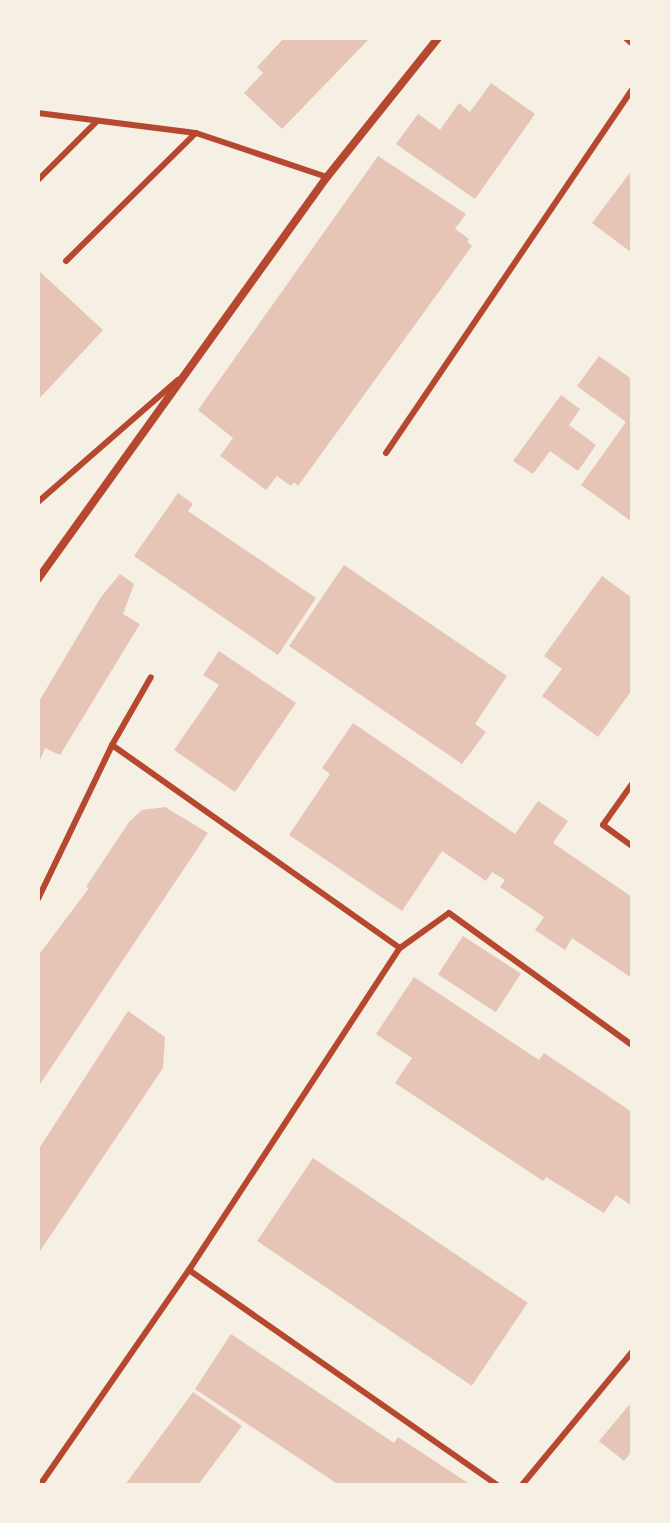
<!DOCTYPE html>
<style>
body{margin:0}
#map{position:relative;width:670px;height:1523px;overflow:hidden;background:#f6efe4;font-family:"PT Sans",sans-serif}
div>[style]{position:absolute}
[style*='--x']{left:calc(var(--x)*1px);top:calc(var(--y)*1px);width:calc(var(--w)*1px);rotate:calc(var(--a)*1deg)}
.building>*{inset:0;background:#e6c5b7;transform-origin:0 0}
.service>*{height:6px;margin:-3px;padding:0 3px;transform-origin:3px;border-radius:3px;background:#b5482f}
.minor>*{height:8px;margin:-4px;padding:0 4px;transform-origin:4px;border-radius:4px;background:#b5482f}
span{translate:-50% -50%;white-space:nowrap;text-align:center;line-height:1.15;-webkit-text-stroke:7px #f6efe4;paint-order:stroke}
.frame{position:absolute;inset:0;border:40px solid #f6efe4;pointer-events:none}
</style>
<div id="map">
<div class="building">
<div style="clip-path:polygon(284px 38px,370px 38px,282px 129px,244px 93px,263px 73px,257px 67px)"></div>
<div style="clip-path:polygon(491px 83px,535px 114px,475px 199px,396px 144px,418px 114px,440px 130px,459px 103px,470px 112px)"></div>
<div style="clip-path:polygon(378px 156px,466px 214px,455px 229px,469px 239px,467px 242px,472px 246px,298px 486px,294px 482px,291px 486px,277px 476px,266px 490px,220px 456px,233px 438px,198px 410px)"></div>
<div style="clip-path:polygon(632px 170px,632px 253px,592px 223px)"></div>
<div style="clip-path:polygon(38px 270px,103px 330px,38px 400px)"></div>
<div style="clip-path:polygon(599px 356px,632px 379px,632px 522px,581px 485px,626px 422px,577px 386px)"></div>
<div style="clip-path:polygon(561px 395px,580px 409px,569px 425px,596px 445px,578px 471px,550px 451px,533px 474px,513px 461px)"></div>
<div style="clip-path:polygon(178px 493px,193px 504px,188px 511px,316px 598px,278px 655px,134px 556px)"></div>
<div style="clip-path:polygon(344px 565px,507px 676px,475px 724px,486px 732px,462px 764px,289px 646px)"></div>
<div style="clip-path:polygon(120px 574px,134px 584px,123px 614px,140px 624px,60px 755px,45px 748px,38px 765px,38px 703px,101px 597px)"></div>
<div style="clip-path:polygon(602px 576px,632px 598px,632px 690px,598px 737px,542px 696px,562px 669px,544px 656px)"></div>
<div style="clip-path:polygon(219px 651px,296px 703px,235px 792px,174px 750px,219px 685px,203px 675px)"></div>
<div style="clip-path:polygon(353px 723px,515px 834px,538px 801px,568px 821px,553px 843px,632px 897px,632px 978px,572px 938px,565px 950px,535px 930px,544px 917px,500px 887px,505px 880px,492px 872px,486px 881px,442px 851px,402px 911px,289px 835px,330px 774px,322px 768px)"></div>
<div style="clip-path:polygon(165px 807px,208px 833px,38px 1087px,38px 956px,89px 888px,86px 887px,129px 822px,142px 810px)"></div>
<div style="left:463px;top:936px;width:69px;height:46px;rotate:33deg"></div>
<div style="clip-path:polygon(414px 977px,539px 1060px,544px 1053px,632px 1112px,632px 1206px,616px 1195px,604px 1213px,546px 1177px,543px 1181px,395px 1083px,412px 1058px,376px 1034px)"></div>
<div style="clip-path:polygon(128px 1011px,165px 1037px,163px 1068px,38px 1254px,38px 1150px)"></div>
<div style="left:313px;top:1158px;width:259px;height:100px;rotate:34deg"></div>
<div style="clip-path:polygon(231px 1334px,394px 1443px,398px 1437px,471px 1485px,339px 1485px,195px 1389px)"></div>
<div style="clip-path:polygon(193px 1392px,242px 1426px,198px 1485px,125px 1485px)"></div>
<div style="clip-path:polygon(629px 1405px,632px 1408px,632px 1451px,624px 1461px,599px 1441px)"></div>
</div>
<div class="service">
<div style="--x:38;--y:113;--w:159;--a:7.2"></div>
<div style="--x:196;--y:133;--w:138;--a:18.6"></div>
<div style="--x:38;--y:180;--w:82;--a:-45"></div>
<div style="--x:66;--y:261;--w:182;--a:-44.6"></div>
<div style="--x:386;--y:453;--w:439;--a:-55.9"></div>
<div style="--x:38;--y:502;--w:186;--a:-41.1"></div>
<div style="--x:112;--y:745;--w:352;--a:35.2"></div>
<div style="--x:632;--y:784;--w:50;--a:125.3"></div>
<div style="--x:603;--y:825;--w:36;--a:36"></div>
<div style="--x:38;--y:899;--w:171;--a:-64.3"></div>
<div style="--x:112;--y:745;--w:78;--a:-60.2"></div>
<div style="--x:189;--y:1270;--w:376;--a:34.9"></div>
<div style="--x:40;--y:1485;--w:262;--a:-55.3"></div>
<div style="--x:189;--y:1270;--w:385;--a:-56.8"></div>
<div style="--x:400;--y:948;--w:60;--a:-35.5"></div>
<div style="--x:449;--y:913;--w:226;--a:35.8"></div>
<div style="--x:522;--y:1485;--w:173;--a:-50.4"></div>
</div>
<div class="minor">
<div style="--x:627;--y:38;--w:6;--a:39"></div>
<div style="--x:38;--y:579;--w:495;--a:-54.3"></div>
<div style="--x:327;--y:177;--w:178;--a:-51.4"></div>
</div>
<div class="frame"></div>
</div>
